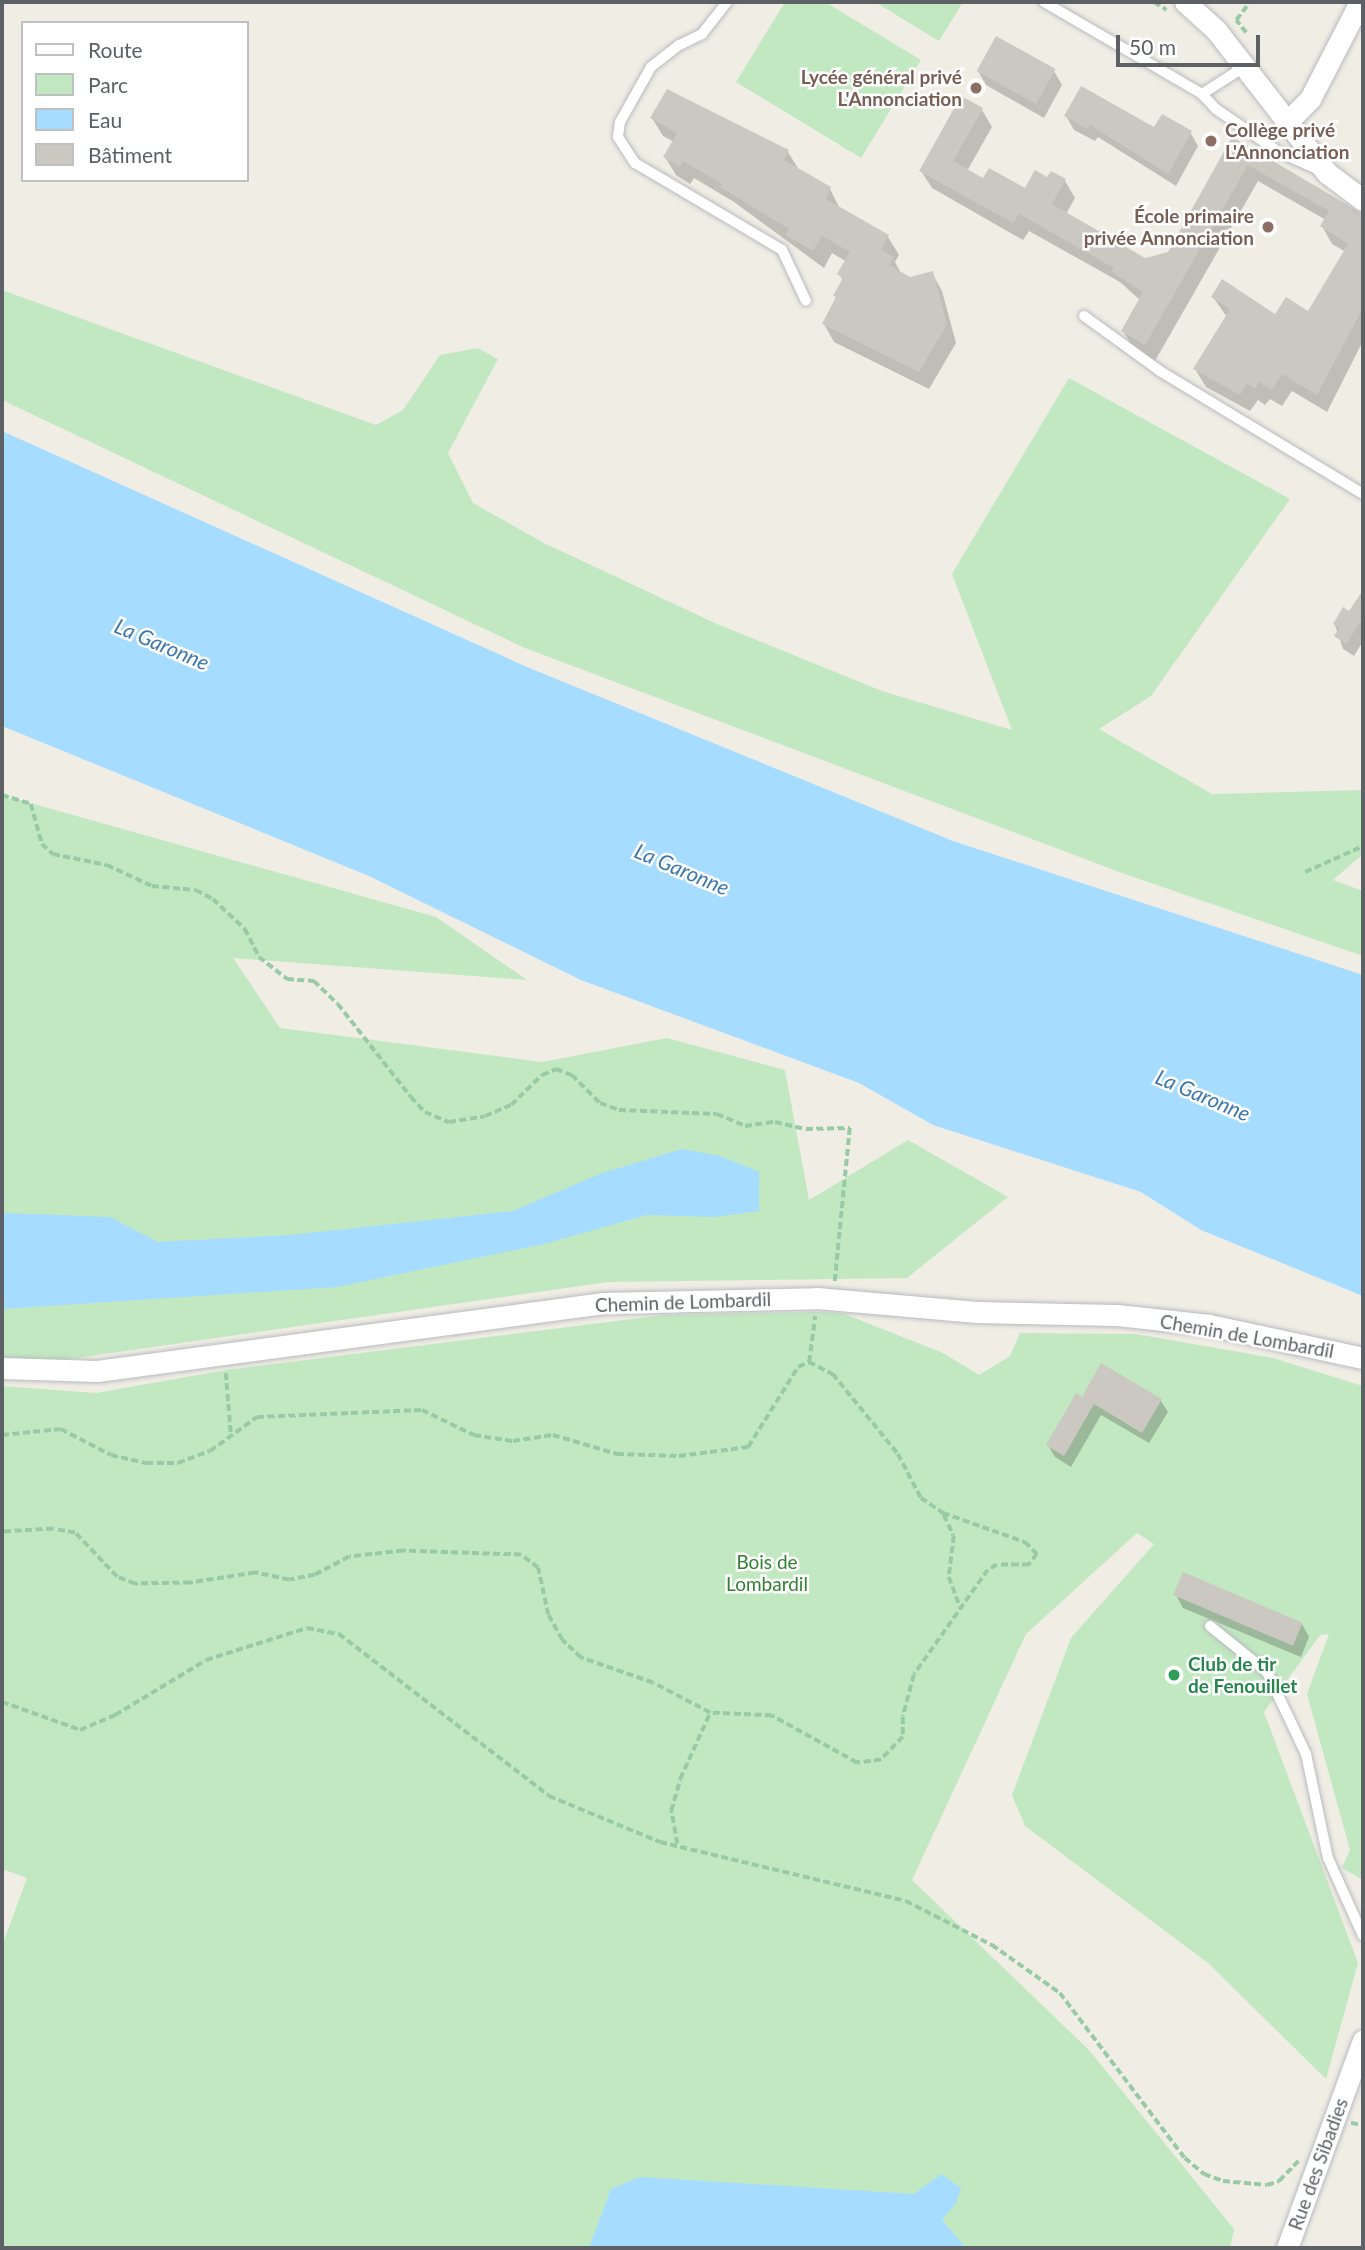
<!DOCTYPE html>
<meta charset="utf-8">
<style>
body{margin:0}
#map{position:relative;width:1365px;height:2250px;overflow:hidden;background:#f0ede5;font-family:Lato,sans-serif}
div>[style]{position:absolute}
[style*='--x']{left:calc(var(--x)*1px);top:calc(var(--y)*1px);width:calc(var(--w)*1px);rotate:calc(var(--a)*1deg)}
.green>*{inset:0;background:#c2e8c1}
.water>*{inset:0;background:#a6dcff}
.shadow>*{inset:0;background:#0003}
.building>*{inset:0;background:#cbc8c2;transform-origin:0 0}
.path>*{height:3.5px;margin-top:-1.75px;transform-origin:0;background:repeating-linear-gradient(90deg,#99caa6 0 7px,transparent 0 10.5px)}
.roads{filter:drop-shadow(0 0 2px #b8bbbf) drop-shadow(0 0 2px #b8bbbf)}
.lane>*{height:10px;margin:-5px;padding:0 5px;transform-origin:5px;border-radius:5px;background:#fff}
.street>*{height:21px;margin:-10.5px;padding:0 10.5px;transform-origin:10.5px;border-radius:10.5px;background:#fff}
.dots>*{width:19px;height:19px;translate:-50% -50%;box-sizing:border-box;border:4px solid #fff;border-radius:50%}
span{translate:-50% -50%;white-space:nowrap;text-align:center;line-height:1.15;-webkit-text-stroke:5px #fff;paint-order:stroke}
.education-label{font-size:19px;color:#785e54;font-weight:700}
.right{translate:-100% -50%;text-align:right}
.left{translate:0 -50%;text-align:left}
.street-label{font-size:19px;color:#5d6166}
.park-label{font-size:19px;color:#308231}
.leisure-label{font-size:19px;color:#27864d;font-weight:700}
.water-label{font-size:21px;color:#3c77ad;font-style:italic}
.frame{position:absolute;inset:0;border:4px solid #5d6166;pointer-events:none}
.legend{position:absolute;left:21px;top:21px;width:228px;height:161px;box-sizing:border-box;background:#fff;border:2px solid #bec0c2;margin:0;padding:9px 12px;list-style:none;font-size:21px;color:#5d6166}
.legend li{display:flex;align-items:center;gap:14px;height:35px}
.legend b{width:35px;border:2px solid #bec0c2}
.scale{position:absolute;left:1116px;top:35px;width:144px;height:32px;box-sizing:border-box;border:4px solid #5d6166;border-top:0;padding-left:9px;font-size:21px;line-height:24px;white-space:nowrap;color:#5d6166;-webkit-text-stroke:5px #fff;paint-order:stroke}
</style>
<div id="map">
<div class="green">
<div style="clip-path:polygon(785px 2px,825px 2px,921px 60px,861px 158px,736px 82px)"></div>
<div style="clip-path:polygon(875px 2px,963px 2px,939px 41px)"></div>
<div style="clip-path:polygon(2px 290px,376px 425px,403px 410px,440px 355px,478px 348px,498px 359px,448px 453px,473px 503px,546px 544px,717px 624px,882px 691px,1012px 730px,952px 574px,1069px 378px,1290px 499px,1151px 696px,1099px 729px,1212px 794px,1363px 790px,1363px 854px,1333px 880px,1363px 891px,1363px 956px,1122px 873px,525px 648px,2px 400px)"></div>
<div style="clip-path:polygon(2px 795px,436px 917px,527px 980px,233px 958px,280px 1028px,542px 1062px,667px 1038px,785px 1070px,809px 1200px,908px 1140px,1008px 1197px,907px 1278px,608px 1282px,69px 1359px,2px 1362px)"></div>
<div style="clip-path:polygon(815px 1312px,842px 1313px,943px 1353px,979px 1375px,1010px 1356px,1020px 1333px,1136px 1334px,1273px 1358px,1363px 1386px,1363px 1880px,1342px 1868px,1350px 1850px,1307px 1694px,1329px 1634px,1320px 1635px,1264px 1712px,1358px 1963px,1326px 2079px,1208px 1963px,1025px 1826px,1012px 1795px,1071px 1638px,1154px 1544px,1137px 1533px,1026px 1634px,912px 1880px,1089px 2050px,1234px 2229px,1230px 2248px,2px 2248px,2px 1946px,27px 1878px,2px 1869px,2px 1386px,96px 1393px,226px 1370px,664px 1315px)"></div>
</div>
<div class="water">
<div style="clip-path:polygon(2px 431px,527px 667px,953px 841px,1363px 975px,1363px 1296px,1201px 1230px,1141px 1192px,933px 1125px,859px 1083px,581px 980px,369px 876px,2px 726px)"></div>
<div style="clip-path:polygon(682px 1149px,720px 1156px,759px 1172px,759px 1211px,714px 1217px,647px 1215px,544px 1244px,337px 1287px,2px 1309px,2px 1213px,110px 1217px,158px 1242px,291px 1235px,513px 1211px,602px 1173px)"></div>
<div style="clip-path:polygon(941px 2174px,961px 2188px,956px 2203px,942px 2220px,966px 2248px,589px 2248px,611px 2189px,640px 2177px,914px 2194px)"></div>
</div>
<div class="shadow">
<div style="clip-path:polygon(997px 38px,1054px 71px,1062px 85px,1044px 118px,986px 85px,978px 71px)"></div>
<div style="clip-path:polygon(982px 110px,992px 127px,967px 171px,984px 180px,1026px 190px,1048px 179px,1065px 181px,1075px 198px,1066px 214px,1145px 259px,1169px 253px,1233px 139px,1363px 216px,1363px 341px,1327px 412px,1292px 391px,1282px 406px,1270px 399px,1265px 405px,1258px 400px,1250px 411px,1206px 387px,1195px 369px,1227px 317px,1213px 297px,1275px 316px,1309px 313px,1346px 252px,1332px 244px,1322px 226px,1326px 220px,1258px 181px,1155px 361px,1134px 349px,1123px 331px,1140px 300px,1120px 282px,1029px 231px,1023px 240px,932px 188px,921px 171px)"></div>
<div style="clip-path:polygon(1066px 116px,1190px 132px,1198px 146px,1176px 186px,1098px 137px,1095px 141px,1074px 130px)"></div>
<div style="clip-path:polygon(652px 118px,788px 152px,799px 170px,830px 189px,840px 209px,888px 237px,899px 255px,895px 262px,902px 275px,910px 279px,932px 273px,942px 291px,956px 343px,929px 389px,834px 342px,824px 324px,837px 300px,843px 281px,839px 274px,847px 262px,832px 253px,824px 268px,734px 202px,694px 178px,690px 184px,676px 175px,665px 157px,674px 142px,663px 136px)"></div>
<div style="clip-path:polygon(1363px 593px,1363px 641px,1354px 656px,1343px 649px,1335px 625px,1350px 613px)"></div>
<div style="clip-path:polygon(1082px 1399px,1161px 1401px,1168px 1412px,1149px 1443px,1101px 1415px,1071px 1467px,1055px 1457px,1048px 1445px)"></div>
<div style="clip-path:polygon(1176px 1595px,1302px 1624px,1309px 1637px,1301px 1657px,1183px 1608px)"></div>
</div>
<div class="building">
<div style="left:996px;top:36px;width:68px;height:40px;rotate:29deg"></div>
<div style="clip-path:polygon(1081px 86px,1154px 127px,1162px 114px,1192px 131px,1168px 174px,1090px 125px,1087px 129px,1064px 116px)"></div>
<div style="clip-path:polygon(667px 89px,789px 150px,784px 160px,831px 187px,826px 199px,889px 235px,881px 250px,894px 257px,889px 265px,910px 277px,933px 271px,947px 324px,919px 372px,822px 324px,836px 297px,833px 296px,843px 278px,837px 274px,850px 252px,822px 236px,813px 251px,786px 235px,789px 229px,720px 187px,722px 184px,683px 161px,680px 167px,663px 157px,677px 133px,650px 118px)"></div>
<div style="clip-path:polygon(961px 96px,983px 108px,953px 161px,983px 178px,989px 168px,1025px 188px,1035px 170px,1047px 177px,1051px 171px,1066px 179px,1052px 204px,1145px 258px,1168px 252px,1232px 137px,1363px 214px,1363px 308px,1317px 395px,1282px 374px,1272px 390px,1259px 382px,1255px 389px,1247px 383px,1240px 395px,1193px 369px,1230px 309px,1211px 297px,1222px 279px,1275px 314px,1286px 297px,1308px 311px,1348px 244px,1320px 226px,1329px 211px,1248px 165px,1145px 345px,1121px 331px,1143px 292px,1112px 272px,1114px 268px,1019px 214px,1013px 223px,919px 171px)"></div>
<div style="clip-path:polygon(1363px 590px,1363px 618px,1346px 644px,1334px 636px,1339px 628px,1333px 624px,1343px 607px,1349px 611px)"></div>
<div style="clip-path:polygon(1101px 1363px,1162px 1399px,1142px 1433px,1094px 1404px,1064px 1456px,1046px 1445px,1076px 1393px,1082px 1397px)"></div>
<div style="left:1183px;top:1572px;width:130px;height:25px;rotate:23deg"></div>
</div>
<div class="path">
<div style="--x:1154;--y:2;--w:15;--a:32"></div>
<div style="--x:1246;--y:33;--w:16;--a:-128"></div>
<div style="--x:1236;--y:20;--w:23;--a:-52"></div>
<div style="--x:2;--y:795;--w:30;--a:17"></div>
<div style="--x:31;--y:804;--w:41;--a:74.6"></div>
<div style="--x:42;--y:844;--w:15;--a:42"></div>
<div style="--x:53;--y:854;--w:55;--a:11.5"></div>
<div style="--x:107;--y:865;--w:50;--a:25"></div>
<div style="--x:152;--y:886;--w:44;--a:5.2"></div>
<div style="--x:196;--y:890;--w:19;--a:28"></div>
<div style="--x:213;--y:899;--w:44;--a:43.2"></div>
<div style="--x:245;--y:929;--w:31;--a:63"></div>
<div style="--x:259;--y:957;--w:36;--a:38"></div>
<div style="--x:287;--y:979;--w:27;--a:4"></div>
<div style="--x:314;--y:981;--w:33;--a:44"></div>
<div style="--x:338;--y:1004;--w:118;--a:51.9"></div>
<div style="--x:411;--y:1097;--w:21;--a:47"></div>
<div style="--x:425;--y:1112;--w:26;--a:23"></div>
<div style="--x:449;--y:1122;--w:36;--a:-9"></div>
<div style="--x:485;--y:1116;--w:28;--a:-23"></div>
<div style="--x:511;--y:1105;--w:43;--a:-44.1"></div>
<div style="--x:542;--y:1075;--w:15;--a:-23"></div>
<div style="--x:556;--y:1069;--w:17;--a:21"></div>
<div style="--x:572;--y:1075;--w:40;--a:45"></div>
<div style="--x:600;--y:1103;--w:20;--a:20"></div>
<div style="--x:619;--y:1110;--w:98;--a:2.3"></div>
<div style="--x:717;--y:1114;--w:30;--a:23"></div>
<div style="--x:745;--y:1126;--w:30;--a:-8"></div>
<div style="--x:775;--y:1122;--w:32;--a:13"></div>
<div style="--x:806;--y:1129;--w:44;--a:-1.3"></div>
<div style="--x:850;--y:1128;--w:155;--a:95.6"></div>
<div style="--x:1305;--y:872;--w:64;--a:-24.1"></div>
<div style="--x:809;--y:1362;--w:46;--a:-82.6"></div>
<div style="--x:226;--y:1373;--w:61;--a:85.3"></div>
<div style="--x:2;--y:1435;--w:59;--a:-5.8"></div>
<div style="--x:61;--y:1429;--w:56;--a:27.5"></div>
<div style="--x:111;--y:1455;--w:36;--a:13"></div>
<div style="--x:146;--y:1463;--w:32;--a:0"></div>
<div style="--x:178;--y:1463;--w:34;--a:-21"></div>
<div style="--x:210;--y:1451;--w:58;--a:-35.9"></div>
<div style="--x:257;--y:1417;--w:165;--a:-2.4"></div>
<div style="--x:422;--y:1410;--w:58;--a:25.7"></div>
<div style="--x:474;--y:1435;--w:39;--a:9"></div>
<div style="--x:513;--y:1441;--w:40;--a:-8.5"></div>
<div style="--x:553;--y:1435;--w:67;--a:16.5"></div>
<div style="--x:617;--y:1454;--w:62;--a:1.8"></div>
<div style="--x:679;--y:1456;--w:70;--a:-7.4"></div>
<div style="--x:748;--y:1447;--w:94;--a:-58"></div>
<div style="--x:798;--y:1367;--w:12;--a:-24"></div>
<div style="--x:809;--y:1362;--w:27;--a:27"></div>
<div style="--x:833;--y:1374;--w:103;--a:50.9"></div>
<div style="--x:898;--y:1454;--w:50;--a:62.4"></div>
<div style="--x:921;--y:1498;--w:27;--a:34"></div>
<div style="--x:943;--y:1513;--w:87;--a:19.5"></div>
<div style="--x:1025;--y:1542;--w:17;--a:45"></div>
<div style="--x:1037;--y:1554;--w:14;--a:126"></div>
<div style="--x:1029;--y:1565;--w:32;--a:180"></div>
<div style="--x:997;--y:1565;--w:10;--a:151"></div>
<div style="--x:988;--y:1570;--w:128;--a:125.2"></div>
<div style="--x:914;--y:1675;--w:43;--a:104.7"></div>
<div style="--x:903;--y:1717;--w:20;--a:90"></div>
<div style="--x:903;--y:1737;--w:32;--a:134"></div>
<div style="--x:881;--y:1760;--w:24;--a:173"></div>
<div style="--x:857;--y:1763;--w:97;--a:-151.1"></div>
<div style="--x:772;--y:1716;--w:62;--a:-177.2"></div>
<div style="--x:710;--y:1713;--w:64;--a:-152.2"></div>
<div style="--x:653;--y:1683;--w:76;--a:-160.9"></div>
<div style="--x:581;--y:1658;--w:26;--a:-137"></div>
<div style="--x:562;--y:1640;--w:29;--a:-119"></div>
<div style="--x:548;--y:1615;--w:48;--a:-102"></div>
<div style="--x:538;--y:1568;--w:21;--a:-143"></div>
<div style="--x:521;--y:1555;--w:118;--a:-178.1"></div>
<div style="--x:403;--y:1551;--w:54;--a:173.7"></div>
<div style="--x:349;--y:1557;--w:38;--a:152"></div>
<div style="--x:315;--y:1575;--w:26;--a:169"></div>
<div style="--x:289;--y:1580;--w:35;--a:-168"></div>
<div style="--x:255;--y:1573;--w:66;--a:171.3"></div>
<div style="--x:190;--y:1583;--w:55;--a:179"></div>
<div style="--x:135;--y:1584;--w:19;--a:-159"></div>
<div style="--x:117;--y:1577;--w:61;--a:-133.7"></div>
<div style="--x:75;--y:1533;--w:22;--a:-170"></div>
<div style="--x:53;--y:1529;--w:51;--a:176.6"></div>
<div style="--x:944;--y:1515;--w:23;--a:65"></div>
<div style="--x:954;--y:1536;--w:41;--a:97"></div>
<div style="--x:949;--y:1577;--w:32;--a:70"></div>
<div style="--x:2;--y:1702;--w:83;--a:19.7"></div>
<div style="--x:80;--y:1730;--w:38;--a:-23"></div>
<div style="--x:115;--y:1715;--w:106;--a:-31.1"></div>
<div style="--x:206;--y:1660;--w:106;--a:-17.6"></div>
<div style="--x:307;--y:1628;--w:33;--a:11"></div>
<div style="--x:339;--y:1634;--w:265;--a:37.6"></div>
<div style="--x:549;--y:1796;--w:120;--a:22.5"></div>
<div style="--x:660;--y:1842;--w:253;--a:13.5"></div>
<div style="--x:906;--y:1901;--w:97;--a:27.1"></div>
<div style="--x:992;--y:1945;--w:83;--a:35.2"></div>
<div style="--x:1060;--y:1993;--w:207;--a:52.9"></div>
<div style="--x:1185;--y:2158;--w:25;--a:40"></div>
<div style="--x:1204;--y:2174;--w:20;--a:20"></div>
<div style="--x:1223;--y:2181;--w:44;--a:5.2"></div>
<div style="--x:1267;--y:2185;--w:13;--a:-18"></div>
<div style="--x:1279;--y:2181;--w:29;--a:-46"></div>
<div style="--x:677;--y:1844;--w:34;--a:-100"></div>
<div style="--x:671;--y:1811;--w:33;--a:-74"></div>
<div style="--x:680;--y:1779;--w:72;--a:-65.6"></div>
<div style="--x:1351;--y:2123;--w:12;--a:9"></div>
</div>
<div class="roads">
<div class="lane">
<div style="--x:727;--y:2;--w:41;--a:128"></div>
<div style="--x:702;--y:34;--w:25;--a:154"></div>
<div style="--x:679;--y:45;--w:36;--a:142"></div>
<div style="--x:651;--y:67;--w:63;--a:119.4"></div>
<div style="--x:620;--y:122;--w:15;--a:98"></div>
<div style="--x:618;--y:137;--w:31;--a:57"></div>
<div style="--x:635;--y:163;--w:171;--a:30.6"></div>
<div style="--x:782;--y:250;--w:56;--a:64.8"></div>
<div style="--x:1044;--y:2;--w:183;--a:30.2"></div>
<div style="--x:1202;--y:94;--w:21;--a:47"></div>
<div style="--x:1216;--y:109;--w:76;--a:34.3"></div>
<div style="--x:1279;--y:152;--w:49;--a:24"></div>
<div style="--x:1202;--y:94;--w:50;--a:-32.7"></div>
<div style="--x:1084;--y:316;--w:94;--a:35.9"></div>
<div style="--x:1160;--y:371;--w:237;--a:31.2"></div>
<div style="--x:1210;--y:1626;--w:73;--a:38.9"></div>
<div style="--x:1267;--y:1672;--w:91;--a:64.6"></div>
<div style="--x:1306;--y:1754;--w:106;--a:78.1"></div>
<div style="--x:1328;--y:1858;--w:85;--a:65.8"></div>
</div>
<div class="street">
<div style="--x:1185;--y:2;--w:42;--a:42.1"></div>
<div style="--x:1216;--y:30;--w:181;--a:52.2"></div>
<div style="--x:1327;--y:173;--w:45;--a:36.9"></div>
<div style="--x:1287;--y:122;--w:33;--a:-45"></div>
<div style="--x:1310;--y:99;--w:109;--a:-62.7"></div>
<div style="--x:2;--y:1368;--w:95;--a:1.8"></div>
<div style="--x:97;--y:1371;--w:511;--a:-7.65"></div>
<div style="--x:603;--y:1303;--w:214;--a:-1.3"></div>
<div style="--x:817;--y:1298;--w:160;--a:5"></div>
<div style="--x:976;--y:1312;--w:141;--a:1.2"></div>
<div style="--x:1117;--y:1315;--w:93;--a:6.2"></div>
<div style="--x:1209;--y:1325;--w:157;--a:12.1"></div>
<div style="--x:1287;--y:2248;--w:221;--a:-69.9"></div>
</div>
</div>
<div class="dots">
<div style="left:976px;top:88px;background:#8d6e63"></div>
<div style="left:1211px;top:141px;background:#8d6e63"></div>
<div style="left:1268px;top:227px;background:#8d6e63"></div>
<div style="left:1174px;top:1675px;background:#2e9e5b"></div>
</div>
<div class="education-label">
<span class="right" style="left:962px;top:88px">Lycée général privé<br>L'Annonciation</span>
<span class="left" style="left:1225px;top:141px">Collège privé<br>L'Annonciation</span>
<span class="right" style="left:1254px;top:227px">École primaire<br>privée Annonciation</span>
</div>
<div class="street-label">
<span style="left:683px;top:1302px;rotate:-2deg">Chemin de Lombardil</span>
<span style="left:1247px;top:1336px;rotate:10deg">Chemin de Lombardil</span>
<span style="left:1318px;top:2164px;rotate:-70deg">Rue des Sibadies</span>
</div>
<div class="park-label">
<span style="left:767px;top:1573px">Bois de<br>Lombardil</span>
</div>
<div class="leisure-label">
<span class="left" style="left:1188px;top:1675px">Club de tir<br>de Fenouillet</span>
</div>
<div class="water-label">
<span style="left:162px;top:644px;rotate:23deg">La Garonne</span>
<span style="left:682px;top:869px;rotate:23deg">La Garonne</span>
<span style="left:1203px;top:1095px;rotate:23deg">La Garonne</span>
</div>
<div class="frame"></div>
<ul class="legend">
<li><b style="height:9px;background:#fff"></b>Route</li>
<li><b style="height:19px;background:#c2e8c1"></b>Parc</li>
<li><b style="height:19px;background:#a6dcff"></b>Eau</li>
<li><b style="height:19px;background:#cbc8c2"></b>Bâtiment</li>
</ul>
<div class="scale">50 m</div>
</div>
